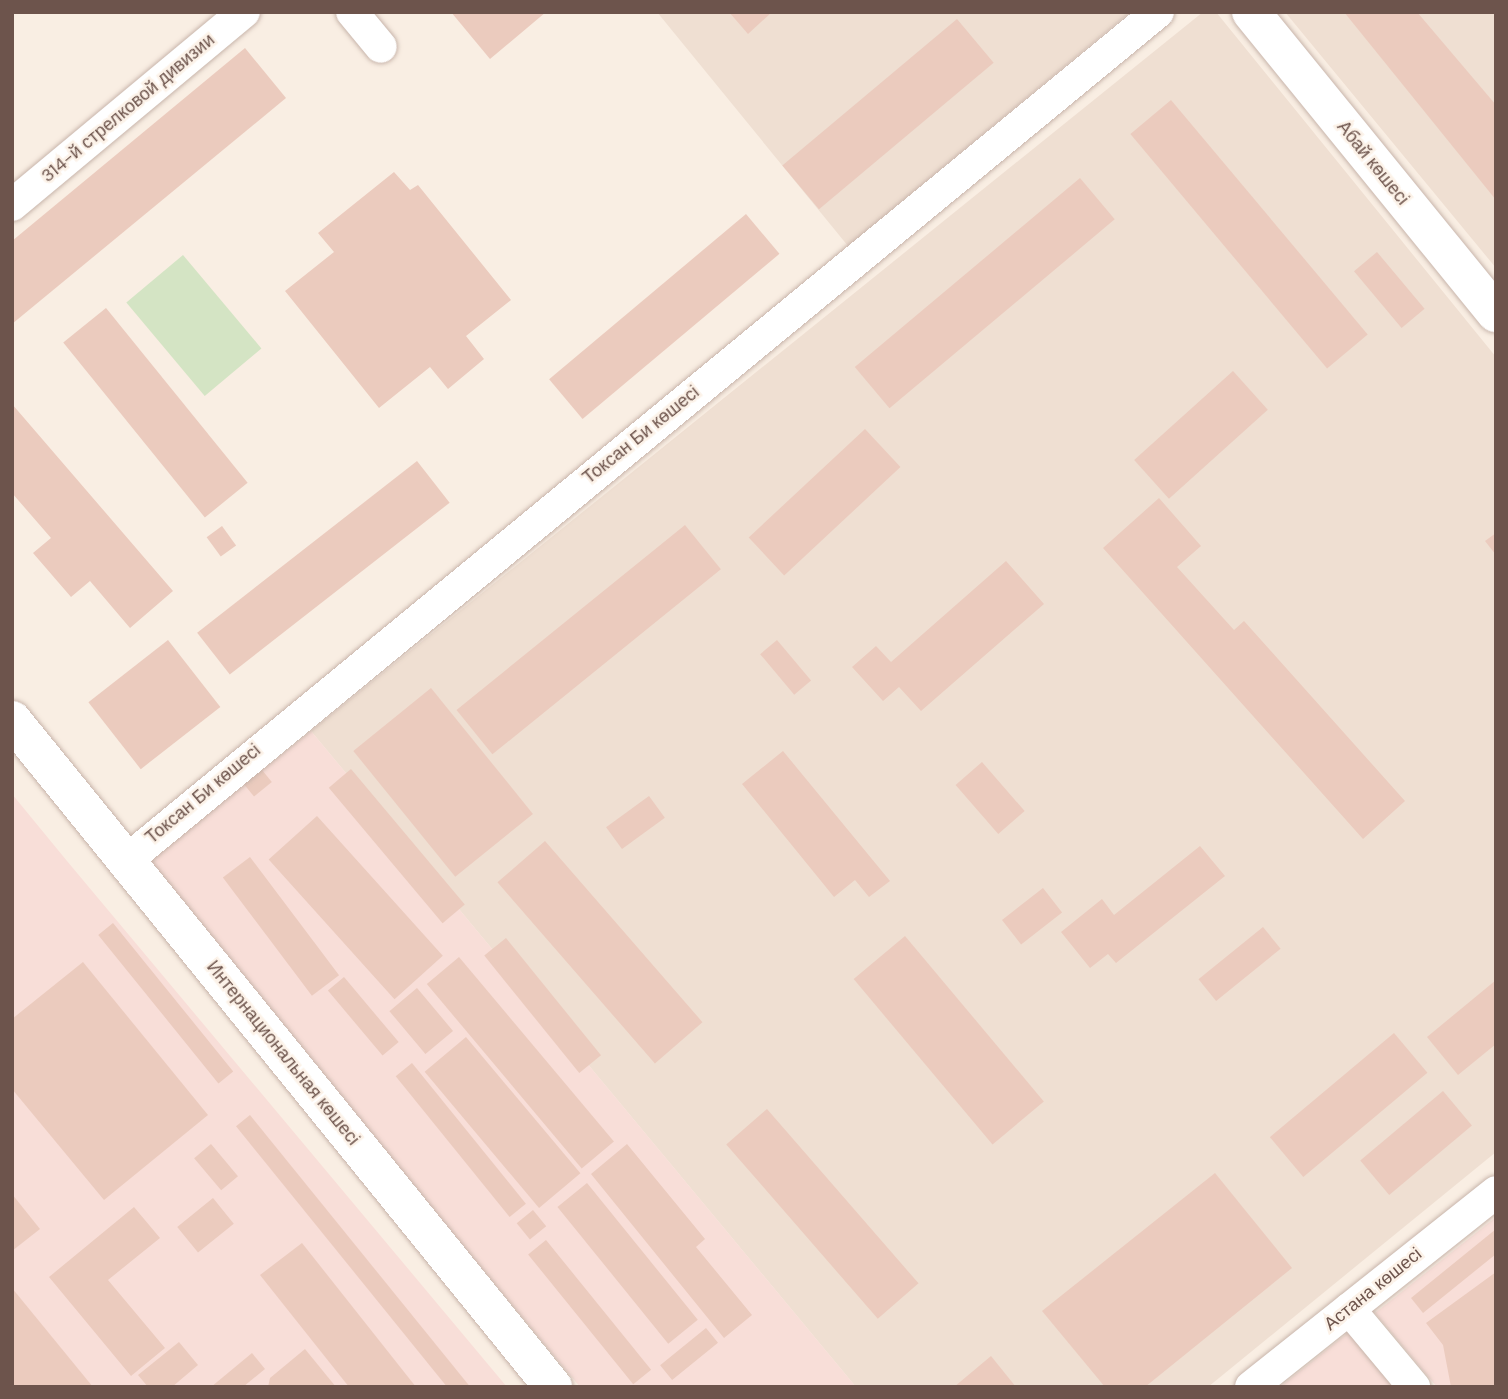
<!DOCTYPE html>
<meta charset="utf-8">
<style>
body{margin:0}
#map{position:relative;width:1508px;height:1399px;overflow:hidden;background:#f9eee3;font-family:"DM Sans",sans-serif}
div>[style]{position:absolute}
[style*='--x']{left:calc(var(--x)*1px);top:calc(var(--y)*1px);width:calc(var(--w)*1px);rotate:calc(var(--a)*1deg)}
.residential>*{inset:0;background:#efdfd2}
.commercial>*{inset:0;background:#f8ded8}
.green>*{inset:0;background:#d4e4c4;transform-origin:0 0}
.building>*{inset:0;background:#ebcbbe;transform-origin:0 0}
.roads{filter:drop-shadow(0 0 2px #c8b5ab) drop-shadow(0 0 2px #c8b5ab)}
.street>*{height:32px;margin:-16px;padding:0 16px;transform-origin:16px;border-radius:16px;background:#fff}
.secondary>*{height:38px;margin:-19px;padding:0 19px;transform-origin:19px;border-radius:19px;background:#fff}
span{translate:-50% -50%;white-space:nowrap;text-align:center;line-height:1.15;-webkit-text-stroke:5px #fcf2e8;paint-order:stroke}
.street-label{font-size:18px;color:#6d544c}
.frame{position:absolute;inset:0;border:14px solid #6d544c;pointer-events:none}
</style>
<div id="map">
<div class="residential">
<div style="clip-path:polygon(657px 12px,1130px 12px,848px 246px)"></div>
<div style="clip-path:polygon(1203px 12px,1216px 12px,1496px 357px,1496px 1152px,1208px 1387px,856px 1387px,311px 731px)"></div>
<div style="clip-path:polygon(1285px 12px,1496px 12px,1496px 268px)"></div>
</div>
<div class="commercial">
<div style="clip-path:polygon(311px 731px,856px 1387px,580px 1387px,146px 863px)"></div>
<div style="clip-path:polygon(12px 794px,67px 861px,507px 1387px,12px 1387px)"></div>
<div style="clip-path:polygon(1496px 1217px,1496px 1387px,1437px 1387px,1375px 1313px)"></div>
<div style="clip-path:polygon(1349px 1332px,1395px 1387px,1280px 1387px)"></div>
</div>
<div class="green">
<div style="left:183px;top:255px;width:122px;height:74px;rotate:50deg"></div>
</div>
<div class="building">
<div style="clip-path:polygon(451px 12px,546px 12px,490px 59px)"></div>
<div style="clip-path:polygon(729px 12px,772px 12px,748px 34px)"></div>
<div style="clip-path:polygon(1344px 12px,1417px 12px,1496px 105px,1496px 200px)"></div>
<div style="left:957px;top:19px;width:57px;height:228px;rotate:50deg"></div>
<div style="clip-path:polygon(245px 48px,286px 98px,12px 324px,12px 241px)"></div>
<div style="left:1171px;top:100px;width:306px;height:53px;rotate:50deg"></div>
<div style="clip-path:polygon(394px 172px,410px 190px,418px 185px,511px 300px,466px 336px,484px 359px,448px 389px,430px 367px,379px 408px,285px 291px,334px 252px,318px 233px)"></div>
<div style="left:1080px;top:178px;width:54px;height:294px;rotate:50deg"></div>
<div style="left:746px;top:214px;width:52px;height:257px;rotate:50deg"></div>
<div style="left:1377px;top:252px;width:74px;height:30px;rotate:50deg"></div>
<div style="left:106px;top:308px;width:225px;height:55px;rotate:51deg"></div>
<div style="left:1233px;top:371px;width:52px;height:133px;rotate:48deg"></div>
<div style="clip-path:polygon(12px 404px,173px 591px,130px 628px,90px 581px,71px 597px,33px 553px,51px 538px,12px 493px)"></div>
<div style="left:865px;top:429px;width:52px;height:159px;rotate:47deg"></div>
<div style="left:417px;top:461px;width:53px;height:279px;rotate:52deg"></div>
<div style="clip-path:polygon(1159px 498px,1201px 546px,1177px 567px,1234px 630px,1244px 621px,1405px 801px,1363px 839px,1103px 548px)"></div>
<div style="left:685px;top:525px;width:57px;height:294px;rotate:51deg"></div>
<div style="left:222px;top:526px;width:24px;height:19px;rotate:54deg"></div>
<div style="clip-path:polygon(1496px 533px,1496px 555px,1485px 541px)"></div>
<div style="clip-path:polygon(1006px 561px,1044px 604px,921px 711px,899px 687px,883px 701px,852px 667px,876px 646px,891px 662px)"></div>
<div style="left:168px;top:640px;width:85px;height:101px;rotate:52deg"></div>
<div style="left:777px;top:640px;width:53px;height:22px;rotate:50deg"></div>
<div style="left:431px;top:688px;width:162px;height:100px;rotate:51deg"></div>
<div style="clip-path:polygon(783px 751px,890px 881px,869px 897px,855px 880px,834px 897px,742px 784px)"></div>
<div style="left:982px;top:762px;width:65px;height:35px;rotate:49deg"></div>
<div style="left:258px;top:765px;width:22px;height:23px;rotate:51deg"></div>
<div style="left:351px;top:769px;width:177px;height:29px;rotate:50deg"></div>
<div style="left:649px;top:796px;width:27px;height:53px;rotate:54deg"></div>
<div style="left:317px;top:816px;width:188px;height:65px;rotate:48deg"></div>
<div style="left:545px;top:841px;width:240px;height:63px;rotate:49deg"></div>
<div style="clip-path:polygon(1200px 846px,1225px 876px,1116px 963px,1108px 954px,1090px 968px,1061px 932px,1102px 899px,1114px 915px)"></div>
<div style="left:250px;top:857px;width:148px;height:34px;rotate:53deg"></div>
<div style="left:1043px;top:888px;width:31px;height:52px;rotate:52deg"></div>
<div style="left:113px;top:923px;width:191px;height:19px;rotate:51deg"></div>
<div style="left:1263px;top:927px;width:28px;height:83px;rotate:51deg"></div>
<div style="left:905px;top:936px;width:216px;height:67px;rotate:50deg"></div>
<div style="left:506px;top:938px;width:151px;height:28px;rotate:51deg"></div>
<div style="left:459px;top:957px;width:241px;height:42px;rotate:50deg"></div>
<div style="clip-path:polygon(83px 962px,208px 1115px,104px 1200px,12px 1089px,12px 1019px)"></div>
<div style="left:344px;top:977px;width:85px;height:21px;rotate:50deg"></div>
<div style="clip-path:polygon(1496px 980px,1496px 1044px,1458px 1075px,1427px 1037px)"></div>
<div style="left:417px;top:988px;width:56px;height:36px;rotate:50deg"></div>
<div style="left:1394px;top:1033px;width:52px;height:162px;rotate:50deg"></div>
<div style="left:466px;top:1037px;width:178px;height:54px;rotate:50deg"></div>
<div style="left:412px;top:1063px;width:181px;height:21px;rotate:51deg"></div>
<div style="left:1443px;top:1091px;width:45px;height:108px;rotate:50deg"></div>
<div style="left:767px;top:1109px;width:231px;height:54px;rotate:49deg"></div>
<div style="left:250px;top:1115px;width:352px;height:18px;rotate:51deg"></div>
<div style="left:211px;top:1144px;width:42px;height:22px;rotate:50deg"></div>
<div style="clip-path:polygon(627px 1144px,705px 1239px,696px 1247px,752px 1315px,724px 1338px,591px 1174px)"></div>
<div style="clip-path:polygon(1215px 1173px,1292px 1268px,1145px 1387px,1105px 1387px,1042px 1311px)"></div>
<div style="left:587px;top:1183px;width:176px;height:38px;rotate:51deg"></div>
<div style="clip-path:polygon(12px 1194px,40px 1229px,12px 1251px)"></div>
<div style="left:213px;top:1198px;width:33px;height:46px;rotate:51deg"></div>
<div style="clip-path:polygon(134px 1207px,160px 1238px,108px 1280px,165px 1348px,131px 1376px,49px 1277px)"></div>
<div style="left:533px;top:1210px;width:21px;height:21px;rotate:51deg"></div>
<div style="clip-path:polygon(1496px 1229px,1496px 1254px,1423px 1313px,1411px 1298px)"></div>
<div style="left:546px;top:1240px;width:167px;height:23px;rotate:51deg"></div>
<div style="clip-path:polygon(302px 1243px,416px 1387px,349px 1387px,260px 1275px)"></div>
<div style="clip-path:polygon(1496px 1272px,1496px 1387px,1451px 1387px,1443px 1345px,1426px 1323px)"></div>
<div style="clip-path:polygon(12px 1288px,93px 1387px,12px 1387px)"></div>
<div style="left:706px;top:1328px;width:19px;height:59px;rotate:51deg"></div>
<div style="clip-path:polygon(179px 1342px,198px 1365px,172px 1387px,148px 1387px,138px 1375px)"></div>
<div style="clip-path:polygon(305px 1349px,336px 1387px,268px 1387px,270px 1378px)"></div>
<div style="clip-path:polygon(252px 1353px,265px 1369px,243px 1387px,211px 1387px)"></div>
<div style="clip-path:polygon(991px 1356px,1016px 1387px,954px 1387px)"></div>
</div>
<div class="roads">
<div class="street">
<div style="--x:352;--y:12;--w:45;--a:50.4"></div>
<div style="--x:12;--y:205;--w:302;--a:-39.8"></div>
<div style="--x:127;--y:860;--w:1335;--a:-39.44"></div>
<div style="--x:1349;--y:1309;--w:102;--a:50.2"></div>
<div style="--x:1251;--y:1387;--w:313;--a:-38.5"></div>
</div>
<div class="secondary">
<div style="--x:1251;--y:12;--w:388;--a:50.9"></div>
<div style="--x:12;--y:720;--w:859;--a:50.95"></div>
</div>
</div>
<div class="street-label">
<span style="left:128px;top:108px;rotate:-40deg">314-й стрелковой дивизии</span>
<span style="left:1373px;top:163px;rotate:51deg">Абай көшесі</span>
<span style="left:641px;top:435px;rotate:-39deg">Токсан Би көшесі</span>
<span style="left:203px;top:794px;rotate:-40deg">Токсан Би көшесі</span>
<span style="left:283px;top:1053px;rotate:51deg">Интернациональная көшесі</span>
<span style="left:1373px;top:1289px;rotate:-39deg">Астана көшесі</span>
</div>
<div class="frame"></div>
</div>
